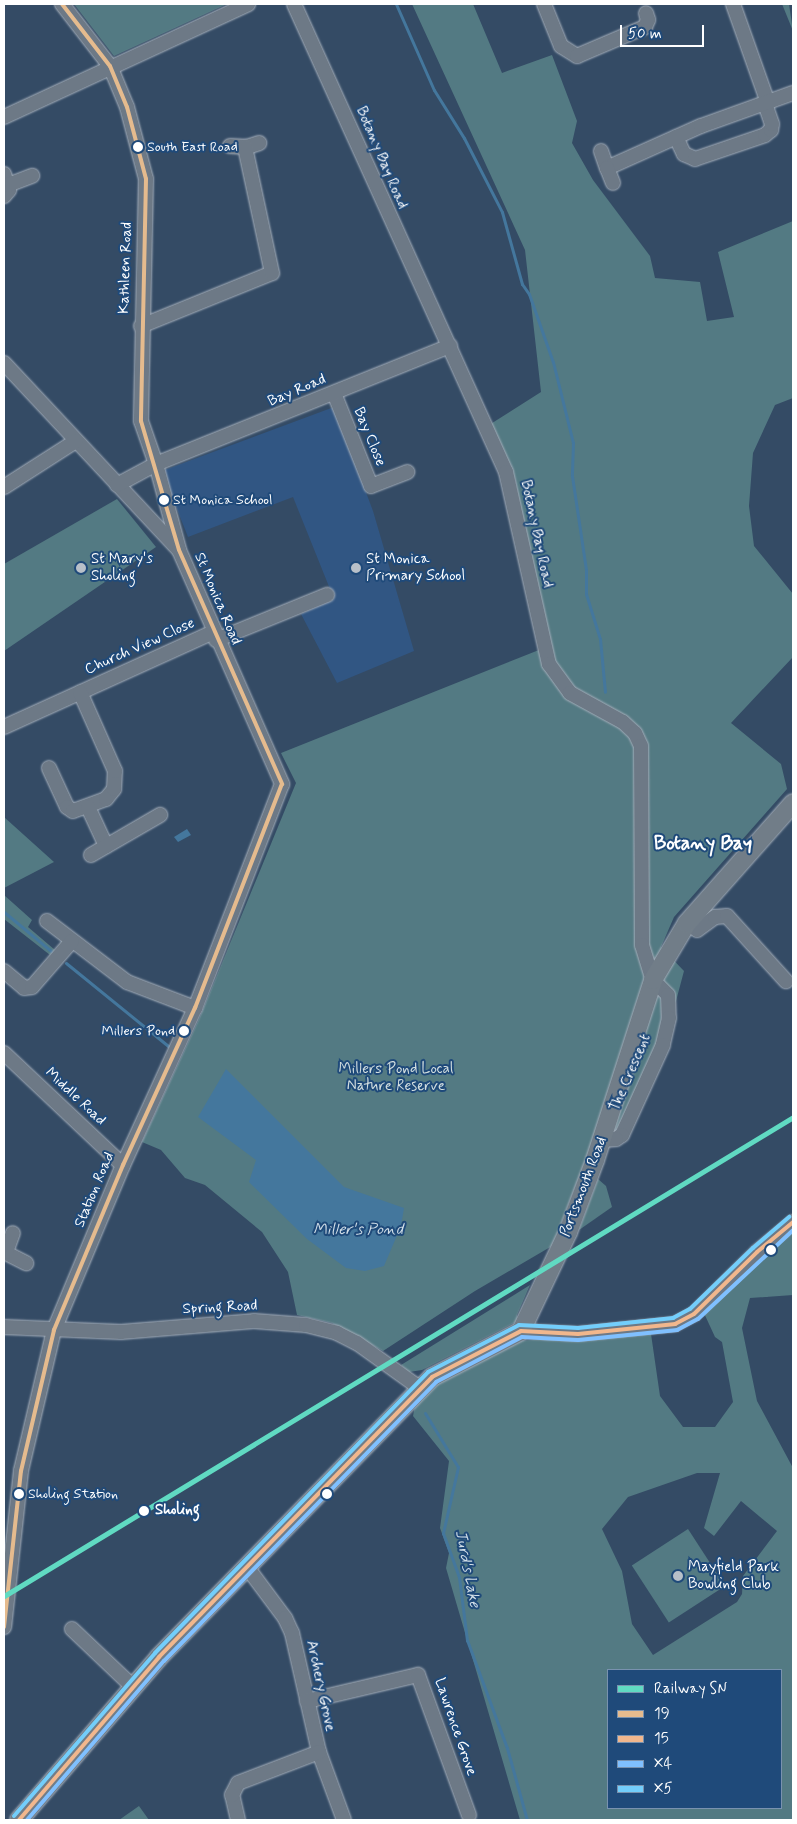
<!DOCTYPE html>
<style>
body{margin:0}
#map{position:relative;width:797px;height:1824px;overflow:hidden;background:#344b65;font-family:Mynerve,sans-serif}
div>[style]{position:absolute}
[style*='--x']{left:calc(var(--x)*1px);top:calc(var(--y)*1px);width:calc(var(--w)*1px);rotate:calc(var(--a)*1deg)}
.built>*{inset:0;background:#315683}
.green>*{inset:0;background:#537a83;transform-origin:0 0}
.water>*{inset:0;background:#44779d}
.stream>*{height:3px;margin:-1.5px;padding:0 1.5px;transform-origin:1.5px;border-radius:1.5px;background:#44779d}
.roads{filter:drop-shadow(0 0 1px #a4aeba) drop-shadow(0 0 1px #a4aeba)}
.minor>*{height:14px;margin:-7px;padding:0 7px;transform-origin:7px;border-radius:7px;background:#6d7986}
.major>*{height:18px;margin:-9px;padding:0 9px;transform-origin:9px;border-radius:9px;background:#717d88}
.bus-1>*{height:4px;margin:-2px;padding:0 2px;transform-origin:2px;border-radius:2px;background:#e5bb8e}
.bus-2>*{height:4px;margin:-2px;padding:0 2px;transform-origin:2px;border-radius:2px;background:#f1b78d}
.bus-3>*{height:4px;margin:-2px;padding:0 2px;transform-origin:2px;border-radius:2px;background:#80c0ff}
.bus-4>*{height:4px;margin:-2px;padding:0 2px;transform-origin:2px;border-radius:2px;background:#73cefb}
.rail-1>*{height:5px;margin:-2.5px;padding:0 2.5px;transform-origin:2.5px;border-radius:2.5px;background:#60dac2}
.dots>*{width:14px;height:14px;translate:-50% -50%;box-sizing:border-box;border:2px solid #1f4a7a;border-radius:50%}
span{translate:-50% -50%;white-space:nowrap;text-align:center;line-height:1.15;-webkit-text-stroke:4px #1f4a7a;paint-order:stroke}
.bus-label{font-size:14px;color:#fff}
.left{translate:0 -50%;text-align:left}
.right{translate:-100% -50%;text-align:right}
.street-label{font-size:15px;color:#fff}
.poi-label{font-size:15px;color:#fff}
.park-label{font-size:15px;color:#d5e0e1}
.stop-label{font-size:15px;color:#fff;font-weight:700}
.water-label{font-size:16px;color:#d1dee8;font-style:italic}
.district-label{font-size:20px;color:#fff;font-weight:700}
.frame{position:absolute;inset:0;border:5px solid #fff;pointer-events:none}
.legend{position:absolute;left:607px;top:1669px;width:175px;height:140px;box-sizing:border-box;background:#1f4a7a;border:1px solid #7992af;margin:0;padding:6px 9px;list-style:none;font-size:15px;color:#fff}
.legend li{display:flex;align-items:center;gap:10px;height:25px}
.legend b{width:25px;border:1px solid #7992af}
.scale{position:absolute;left:620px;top:25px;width:84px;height:22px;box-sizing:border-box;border:2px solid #fff;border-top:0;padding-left:6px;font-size:15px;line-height:18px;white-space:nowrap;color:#fff;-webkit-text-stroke:4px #1f4a7a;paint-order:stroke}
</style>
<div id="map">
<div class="built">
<div style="clip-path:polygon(334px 407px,373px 511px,414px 651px,337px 683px,301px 614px,334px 599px,293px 497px,188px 537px,162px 471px)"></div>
</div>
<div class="green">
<div style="clip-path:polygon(74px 4px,227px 4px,114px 56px)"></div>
<div style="clip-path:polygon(412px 4px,473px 4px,502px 73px,552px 55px,577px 121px,572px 143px,593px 180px,650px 256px,655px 278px,700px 282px,707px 321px,734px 317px,718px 252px,793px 221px,793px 398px,775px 405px,753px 453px,749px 506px,754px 546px,793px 594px,793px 657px,731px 723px,781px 764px,787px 789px,674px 917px,661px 947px,684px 971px,676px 1001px,616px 1133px,588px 1154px,552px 1246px,475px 1291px,383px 1351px,332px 1323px,297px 1315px,288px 1272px,262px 1232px,205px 1185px,185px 1178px,161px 1150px,142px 1142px,199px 1019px,296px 783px,281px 753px,549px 646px,515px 479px,489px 425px,541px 392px,525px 250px)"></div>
<div style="clip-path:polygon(782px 4px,789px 4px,793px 31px)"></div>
<div style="clip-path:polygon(117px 499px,156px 547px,4px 651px,4px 564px)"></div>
<div style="clip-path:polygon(4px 817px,54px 862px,4px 888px)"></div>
<div style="clip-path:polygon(4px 895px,32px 920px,28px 927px,55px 950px,50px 955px,4px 919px)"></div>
<div style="clip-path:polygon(598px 1179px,606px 1186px,612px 1207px,579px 1230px)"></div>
<div style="clip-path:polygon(evenodd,793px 1232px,793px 1295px,750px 1298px,742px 1328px,757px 1401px,793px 1468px,793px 1820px,520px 1820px,446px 1568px,449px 1553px,440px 1528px,449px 1461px,413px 1416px,416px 1401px,444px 1376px,513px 1341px,651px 1334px,660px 1396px,683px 1427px,715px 1427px,733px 1402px,722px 1342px,715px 1337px,703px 1311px,793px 1232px,697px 1473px,720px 1473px,704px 1528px,714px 1536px,741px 1501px,777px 1531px,743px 1576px,742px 1594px,737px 1602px,653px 1655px,632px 1624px,622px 1571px,602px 1529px,628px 1497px,697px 1473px,793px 1232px,608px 1670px,781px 1670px,781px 1808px,608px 1808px,608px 1670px)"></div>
<div style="clip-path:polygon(530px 1285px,517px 1315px,518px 1321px,422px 1370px,409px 1372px,401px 1365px)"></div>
<div style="left:688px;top:1529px;width:68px;height:67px;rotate:57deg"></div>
<div style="clip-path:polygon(139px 1806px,149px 1820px,119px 1820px)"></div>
</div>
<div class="water">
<div style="clip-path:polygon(187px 829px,191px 835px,178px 842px,174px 837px)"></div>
<div style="clip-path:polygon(226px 1069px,344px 1187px,404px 1208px,401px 1226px,384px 1266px,365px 1271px,346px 1268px,307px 1239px,249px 1182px,256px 1160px,198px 1117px)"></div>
</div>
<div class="stream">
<div style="--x:396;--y:4;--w:94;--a:66.2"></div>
<div style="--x:434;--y:90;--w:57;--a:58"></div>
<div style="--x:464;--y:138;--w:83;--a:62.8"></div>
<div style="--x:502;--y:212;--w:75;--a:74.5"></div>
<div style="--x:522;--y:284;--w:12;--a:55"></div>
<div style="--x:529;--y:294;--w:72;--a:70.6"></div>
<div style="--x:553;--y:362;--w:83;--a:76.1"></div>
<div style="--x:573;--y:443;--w:33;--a:92"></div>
<div style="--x:572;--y:476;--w:95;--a:81.5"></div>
<div style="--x:586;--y:570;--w:24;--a:90"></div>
<div style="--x:586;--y:594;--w:47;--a:72.7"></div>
<div style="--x:600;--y:639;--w:53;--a:84.6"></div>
<div style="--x:4;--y:912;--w:61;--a:39.7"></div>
<div style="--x:66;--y:963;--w:132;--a:39.1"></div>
<div style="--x:425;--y:1413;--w:63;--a:58.6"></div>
<div style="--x:458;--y:1467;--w:68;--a:102.8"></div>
<div style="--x:443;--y:1533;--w:47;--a:70"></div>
<div style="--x:459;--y:1577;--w:64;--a:82.8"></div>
<div style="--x:467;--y:1640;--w:115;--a:69.7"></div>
<div style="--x:507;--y:1748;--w:75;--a:74.5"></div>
</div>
<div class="roads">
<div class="minor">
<div style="--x:62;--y:4;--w:78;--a:52.3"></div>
<div style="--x:110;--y:66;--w:44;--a:67.5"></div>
<div style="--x:127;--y:107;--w:74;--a:75.2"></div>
<div style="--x:146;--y:179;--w:242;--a:91.2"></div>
<div style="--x:141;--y:421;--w:46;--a:70.8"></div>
<div style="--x:156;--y:464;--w:88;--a:74.9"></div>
<div style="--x:294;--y:4;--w:514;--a:65.63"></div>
<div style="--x:506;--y:472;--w:197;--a:77.4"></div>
<div style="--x:549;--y:664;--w:36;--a:54"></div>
<div style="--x:570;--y:693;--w:60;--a:28.7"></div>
<div style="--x:623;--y:722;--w:16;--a:43"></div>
<div style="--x:635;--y:733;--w:14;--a:65"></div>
<div style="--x:641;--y:746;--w:199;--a:89.7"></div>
<div style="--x:642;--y:945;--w:37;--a:73"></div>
<div style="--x:653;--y:980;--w:21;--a:45"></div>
<div style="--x:668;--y:995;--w:23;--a:88"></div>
<div style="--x:669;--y:1018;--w:28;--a:103"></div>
<div style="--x:663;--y:1045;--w:99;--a:114.5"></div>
<div style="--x:622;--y:1135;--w:7;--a:146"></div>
<div style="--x:616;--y:1139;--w:13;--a:176"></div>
<div style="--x:544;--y:4;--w:45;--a:68"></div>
<div style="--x:561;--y:46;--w:19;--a:32"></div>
<div style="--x:577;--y:56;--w:74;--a:-23.1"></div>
<div style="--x:645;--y:27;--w:8;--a:-67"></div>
<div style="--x:648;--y:20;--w:7;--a:-106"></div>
<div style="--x:733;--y:4;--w:105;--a:70.5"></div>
<div style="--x:4;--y:117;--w:269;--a:-24.8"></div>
<div style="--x:676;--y:137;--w:19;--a:65"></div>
<div style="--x:684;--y:154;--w:12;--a:24"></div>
<div style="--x:695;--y:159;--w:74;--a:-18.9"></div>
<div style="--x:765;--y:135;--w:8;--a:-40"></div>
<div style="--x:771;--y:130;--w:6;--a:-81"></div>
<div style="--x:772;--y:124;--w:21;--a:-109"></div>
<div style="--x:230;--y:146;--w:17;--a:3"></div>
<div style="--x:247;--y:147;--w:13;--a:-18"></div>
<div style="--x:601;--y:151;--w:18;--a:71"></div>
<div style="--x:607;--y:168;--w:103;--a:-24.1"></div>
<div style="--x:701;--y:126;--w:98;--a:-19.7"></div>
<div style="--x:607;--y:168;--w:16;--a:68"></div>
<div style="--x:4;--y:174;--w:17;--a:73"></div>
<div style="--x:9;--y:190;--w:8;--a:130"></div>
<div style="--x:8;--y:185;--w:26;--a:-21"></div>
<div style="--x:141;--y:326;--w:141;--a:-22"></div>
<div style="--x:272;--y:273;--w:129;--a:-102.1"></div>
<div style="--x:4;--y:363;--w:256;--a:46.9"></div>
<div style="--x:179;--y:550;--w:256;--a:66.2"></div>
<div style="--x:282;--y:784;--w:240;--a:111.2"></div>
<div style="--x:195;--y:1008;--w:173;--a:114.6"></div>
<div style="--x:123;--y:1165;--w:179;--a:112.7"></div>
<div style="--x:54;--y:1330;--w:145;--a:103.2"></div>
<div style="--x:21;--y:1471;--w:157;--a:96.2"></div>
<div style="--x:334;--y:393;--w:100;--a:68.3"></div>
<div style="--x:371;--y:486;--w:39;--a:-21"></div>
<div style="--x:117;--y:485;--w:44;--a:-28.3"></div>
<div style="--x:156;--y:464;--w:317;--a:-21.9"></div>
<div style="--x:4;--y:487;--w:85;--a:-32.6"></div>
<div style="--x:216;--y:640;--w:120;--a:-22.1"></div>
<div style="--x:4;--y:727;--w:230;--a:-24.4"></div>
<div style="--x:49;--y:768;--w:43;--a:65.2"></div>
<div style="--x:67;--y:807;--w:7;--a:34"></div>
<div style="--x:73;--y:811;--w:35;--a:-20"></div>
<div style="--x:106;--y:799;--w:13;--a:-51"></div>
<div style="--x:114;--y:789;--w:18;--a:-87"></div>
<div style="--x:115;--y:771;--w:86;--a:-113.9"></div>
<div style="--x:88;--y:807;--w:43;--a:65.2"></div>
<div style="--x:91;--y:855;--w:80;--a:-30.1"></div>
<div style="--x:47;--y:921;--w:101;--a:37.3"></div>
<div style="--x:127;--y:982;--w:73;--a:20.9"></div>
<div style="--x:687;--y:923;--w:12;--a:35"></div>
<div style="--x:697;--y:930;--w:22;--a:-36"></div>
<div style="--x:715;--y:917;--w:12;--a:-5"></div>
<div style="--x:727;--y:916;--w:88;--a:47.8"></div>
<div style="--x:4;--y:971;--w:26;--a:40"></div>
<div style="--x:24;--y:988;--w:8;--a:-7"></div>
<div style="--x:32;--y:987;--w:61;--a:-49"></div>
<div style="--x:4;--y:1053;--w:163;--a:43.3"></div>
<div style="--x:4;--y:1252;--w:25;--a:27"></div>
<div style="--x:6;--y:1252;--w:20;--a:-70"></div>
<div style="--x:4;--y:1327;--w:117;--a:2.4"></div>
<div style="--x:121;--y:1332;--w:133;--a:-4.7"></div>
<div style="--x:254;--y:1321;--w:52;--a:4.4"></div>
<div style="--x:306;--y:1325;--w:32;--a:14"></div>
<div style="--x:337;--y:1333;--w:22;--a:27"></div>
<div style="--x:357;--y:1343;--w:79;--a:35.7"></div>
<div style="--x:521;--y:1331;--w:57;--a:3"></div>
<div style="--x:578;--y:1334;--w:98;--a:-5.9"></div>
<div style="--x:675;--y:1324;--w:21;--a:-28"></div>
<div style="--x:694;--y:1314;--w:88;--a:-44.5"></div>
<div style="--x:757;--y:1252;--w:47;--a:-39.8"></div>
<div style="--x:247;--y:1567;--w:64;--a:53.3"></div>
<div style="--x:285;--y:1618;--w:17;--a:65"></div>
<div style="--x:292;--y:1633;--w:122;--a:77.2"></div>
<div style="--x:319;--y:1752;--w:72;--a:69.8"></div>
<div style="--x:72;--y:1629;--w:83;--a:43.5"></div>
<div style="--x:307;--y:1701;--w:114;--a:-13.2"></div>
<div style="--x:418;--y:1675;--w:149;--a:70"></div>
<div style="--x:238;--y:1820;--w:26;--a:-103"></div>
<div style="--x:232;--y:1795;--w:13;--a:-63"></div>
<div style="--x:238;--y:1783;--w:87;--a:-20.9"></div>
</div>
<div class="major">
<div style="--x:19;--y:1820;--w:215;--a:-49.3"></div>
<div style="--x:159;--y:1657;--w:391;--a:-45.7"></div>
<div style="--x:432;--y:1377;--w:100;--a:-27.3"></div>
<div style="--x:521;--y:1331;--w:110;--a:-64.6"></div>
<div style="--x:568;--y:1232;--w:77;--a:-69.4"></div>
<div style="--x:595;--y:1160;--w:189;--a:-72.1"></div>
<div style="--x:653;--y:980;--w:66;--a:-59.2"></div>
<div style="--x:687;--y:923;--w:160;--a:-48.5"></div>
</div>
</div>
<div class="bus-1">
<div style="--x:62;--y:4;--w:78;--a:52.3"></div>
<div style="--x:110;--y:66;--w:44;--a:67.5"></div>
<div style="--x:127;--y:107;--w:74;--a:75.2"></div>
<div style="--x:146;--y:179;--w:242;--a:91.2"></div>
<div style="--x:141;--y:421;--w:134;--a:73.6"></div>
<div style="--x:179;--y:550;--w:256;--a:66.2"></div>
<div style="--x:4;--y:1627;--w:157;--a:-83.8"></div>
<div style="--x:21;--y:1471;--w:145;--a:-76.8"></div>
<div style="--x:54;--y:1330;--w:179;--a:-67.3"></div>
<div style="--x:123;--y:1165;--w:173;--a:-65.4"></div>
<div style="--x:195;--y:1008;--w:240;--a:-68.8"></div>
</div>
<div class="bus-2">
<div style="--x:19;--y:1820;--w:215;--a:-49.3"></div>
<div style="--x:159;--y:1657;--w:391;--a:-45.7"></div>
<div style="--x:432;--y:1377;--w:100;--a:-27.3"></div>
<div style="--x:521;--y:1331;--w:57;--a:3"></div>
<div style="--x:578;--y:1334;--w:98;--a:-5.9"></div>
<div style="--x:675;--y:1324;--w:21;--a:-28"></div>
<div style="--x:694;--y:1314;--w:88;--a:-44.5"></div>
<div style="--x:757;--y:1252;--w:47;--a:-39.8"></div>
</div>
<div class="bus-3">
<div style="--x:27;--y:1820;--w:210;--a:-49.3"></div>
<div style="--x:164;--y:1661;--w:390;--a:-45.7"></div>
<div style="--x:436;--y:1382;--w:97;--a:-27.6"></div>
<div style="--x:522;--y:1337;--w:56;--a:3.1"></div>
<div style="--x:578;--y:1340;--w:100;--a:-5.8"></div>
<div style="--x:677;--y:1330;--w:24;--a:-28"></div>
<div style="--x:698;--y:1319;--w:130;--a:-43.1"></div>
</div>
<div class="bus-4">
<div style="--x:14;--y:1816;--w:216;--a:-49.1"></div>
<div style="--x:155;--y:1653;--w:392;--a:-45.8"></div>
<div style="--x:428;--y:1372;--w:102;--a:-27.3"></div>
<div style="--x:519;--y:1325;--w:59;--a:2.9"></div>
<div style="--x:578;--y:1328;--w:96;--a:-6"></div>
<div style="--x:673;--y:1318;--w:19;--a:-28"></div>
<div style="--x:690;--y:1309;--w:88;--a:-44.1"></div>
<div style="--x:753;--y:1248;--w:48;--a:-40.7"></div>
</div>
<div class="rail-1">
<div style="--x:4;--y:1596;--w:923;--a:-31.26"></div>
</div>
<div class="dots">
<div style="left:138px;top:147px;background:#fff"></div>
<div style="left:164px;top:500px;background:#fff"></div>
<div style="left:81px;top:568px;background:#b8c0c9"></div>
<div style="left:356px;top:568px;background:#b8c0c9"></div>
<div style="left:184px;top:1031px;background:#fff"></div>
<div style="left:771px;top:1250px;background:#fff"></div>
<div style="left:19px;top:1494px;background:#fff"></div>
<div style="left:327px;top:1494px;background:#fff"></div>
<div style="left:144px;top:1511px;background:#fff"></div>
<div style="left:678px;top:1576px;background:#b8c0c9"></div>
</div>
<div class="bus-label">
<span class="left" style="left:147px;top:147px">South East Road</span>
<span class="left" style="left:173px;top:500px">St Monica School</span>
<span class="right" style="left:175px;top:1031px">Millers Pond</span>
<span class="left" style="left:28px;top:1494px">Sholing Station</span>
</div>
<div class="street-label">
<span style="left:381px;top:158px;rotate:67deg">Botany Bay Road</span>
<span style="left:126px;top:268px;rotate:-88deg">Kathleen Road</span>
<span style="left:297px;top:391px;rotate:-23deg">Bay Road</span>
<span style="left:369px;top:437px;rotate:68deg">Bay Close</span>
<span style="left:536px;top:534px;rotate:78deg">Botany Bay Road</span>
<span style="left:217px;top:599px;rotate:67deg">St Monica Road</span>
<span style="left:140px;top:647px;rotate:-24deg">Church View Close</span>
<span style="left:631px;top:1073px;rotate:-67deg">The Crescent</span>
<span style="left:75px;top:1097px;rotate:43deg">Middle Road</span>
<span style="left:584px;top:1187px;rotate:-69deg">Portsmouth Road</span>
<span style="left:95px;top:1190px;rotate:-67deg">Station Road</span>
<span style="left:220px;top:1308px;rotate:-3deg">Spring Road</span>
<span style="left:320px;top:1686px;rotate:78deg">Archery Grove</span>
<span style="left:455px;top:1727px;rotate:71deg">Lawrence Grove</span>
</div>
<div class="poi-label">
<span class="left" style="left:91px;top:568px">St Mary's<br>Sholing</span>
<span class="left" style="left:366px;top:568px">St Monica<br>Primary School</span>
<span class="left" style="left:688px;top:1576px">Mayfield Park<br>Bowling Club</span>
</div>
<div class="park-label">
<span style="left:396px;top:1078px">Millers Pond Local<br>Nature Reserve</span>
</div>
<div class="stop-label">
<span class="left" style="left:155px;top:1511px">Sholing</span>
</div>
<div class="water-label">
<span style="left:358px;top:1230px">Miller's Pond</span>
<span style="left:467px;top:1569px;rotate:79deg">Jurd's Lake</span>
</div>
<div class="district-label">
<span style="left:703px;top:843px">Botany Bay</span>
</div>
<div class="frame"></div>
<ul class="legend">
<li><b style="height:6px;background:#60dac2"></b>Railway SN</li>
<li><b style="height:6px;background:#e5bb8e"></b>19</li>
<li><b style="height:6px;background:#f1b78d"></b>15</li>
<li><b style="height:6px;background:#80c0ff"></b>X4</li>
<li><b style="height:6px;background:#73cefb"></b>X5</li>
</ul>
<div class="scale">50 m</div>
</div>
